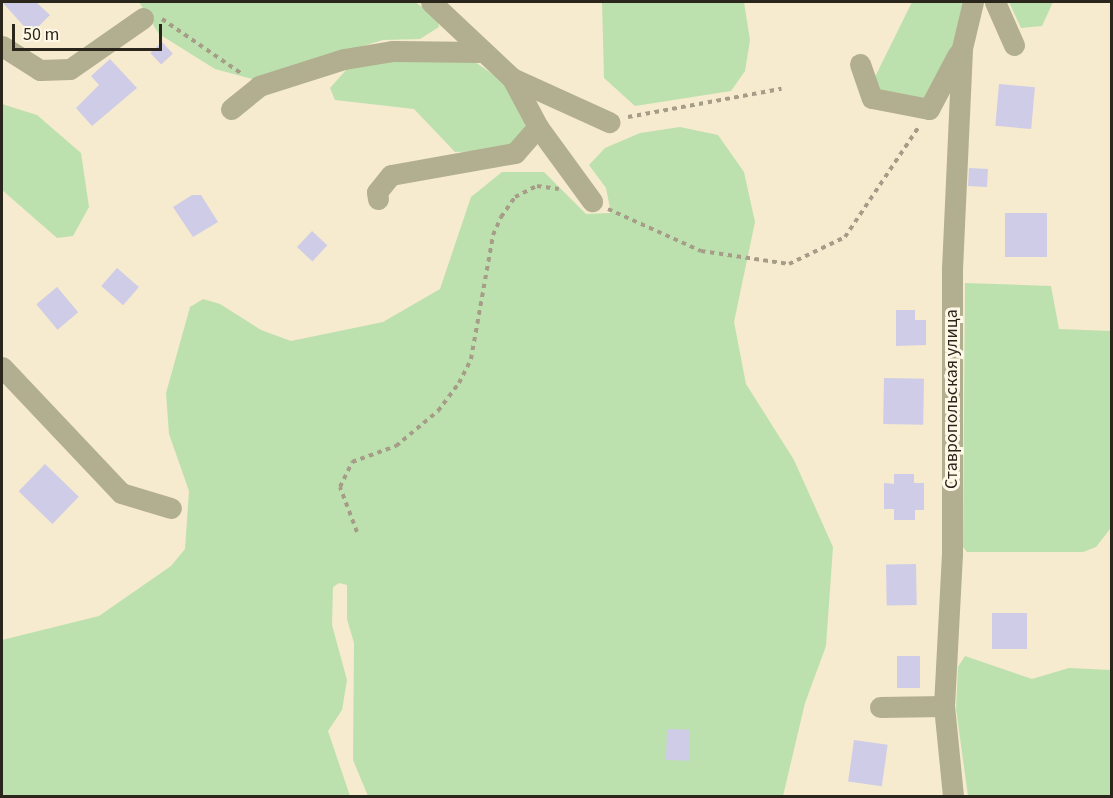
<!DOCTYPE html>
<meta charset="utf-8">
<style>
body{margin:0}
#map{position:relative;width:1113px;height:798px;overflow:hidden;background:#f6eacf;font-family:"Source Sans 3",sans-serif}
div>[style]{position:absolute}
[style*='--x']{left:calc(var(--x)*1px);top:calc(var(--y)*1px);width:calc(var(--w)*1px);rotate:calc(var(--a)*1deg)}
.green>*{inset:0;background:#bde1ae}
.building>*{inset:0;background:#cfcce7;transform-origin:0 0}
.path>*{height:4px;margin-top:-2px;transform-origin:0;background:repeating-linear-gradient(90deg,#a69d88 0 4.5px,transparent 0 9px)}
.minor>*{height:21px;margin:-10.5px;padding:0 10.5px;transform-origin:10.5px;border-radius:10.5px;background:#b2ae90}
span{translate:-50% -50%;white-space:nowrap;text-align:center;line-height:1.15;-webkit-text-stroke:6px #fff8e7;paint-order:stroke}
.street-label{font-size:18px;color:#2a261c}
.frame{position:absolute;inset:0;border:3px solid #2a261c;pointer-events:none}
.scale{position:absolute;left:12px;top:24px;width:150px;height:27px;box-sizing:border-box;border:3px solid #2a261c;border-top:0;padding-left:8px;font-size:18px;line-height:21px;white-space:nowrap;color:#2a261c;-webkit-text-stroke:4px #fff8e7;paint-order:stroke}
</style>
<div id="map">
<div class="green">
<div style="clip-path:polygon(139px 2px,415px 2px,437px 18px,439px 27px,420px 39px,383px 40px,252px 79px,215px 69px,159px 34px)"></div>
<div style="clip-path:polygon(602px 2px,744px 2px,750px 40px,745px 71px,731px 91px,635px 106px,604px 78px)"></div>
<div style="clip-path:polygon(912px 2px,964px 2px,954px 45px,926px 100px,879px 94px,873px 81px)"></div>
<div style="clip-path:polygon(1009px 2px,1053px 2px,1042px 26px,1021px 28px)"></div>
<div style="clip-path:polygon(390px 58px,475px 62px,504px 82px,525px 123px,525px 134px,516px 144px,494px 151px,455px 152px,414px 109px,335px 100px,330px 88px,347px 69px)"></div>
<div style="clip-path:polygon(2px 104px,37px 115px,81px 153px,89px 207px,73px 236px,57px 238px,2px 190px)"></div>
<div style="clip-path:polygon(680px 127px,718px 135px,744px 172px,755px 222px,734px 322px,746px 384px,794px 460px,833px 547px,826px 646px,805px 703px,783px 796px,368px 796px,353px 760px,354px 643px,347px 619px,347px 585px,339px 583px,333px 587px,332px 625px,347px 680px,342px 710px,328px 731px,350px 796px,2px 796px,2px 640px,99px 616px,171px 566px,185px 549px,189px 491px,169px 434px,166px 393px,190px 307px,203px 299px,220px 304px,261px 330px,291px 341px,383px 322px,440px 289px,471px 197px,502px 172px,544px 172px,586px 214px,611px 213px,606px 188px,589px 165px,605px 148px,640px 133px)"></div>
<div style="clip-path:polygon(965px 283px,1051px 286px,1059px 329px,1111px 331px,1110px 529px,1096px 547px,1083px 552px,967px 552px,963px 547px)"></div>
<div style="clip-path:polygon(965px 656px,1032px 679px,1069px 668px,1111px 670px,1111px 796px,968px 796px,956px 709px,958px 667px)"></div>
</div>
<div class="building">
<div style="clip-path:polygon(2px 2px,36px 2px,50px 15px,31px 34px)"></div>
<div style="left:162px;top:42px;width:16px;height:16px;rotate:47deg"></div>
<div style="clip-path:polygon(110px 59px,137px 88px,92px 126px,76px 108px,99px 85px,91px 76px)"></div>
<div style="left:999px;top:84px;width:36px;height:42px;rotate:5deg"></div>
<div style="left:969px;top:168px;width:19px;height:18px;rotate:3deg"></div>
<div style="clip-path:polygon(192px 195px,201px 195px,218px 222px,193px 237px,173px 207px)"></div>
<div style="left:1005px;top:213px;width:42px;height:44px"></div>
<div style="left:312px;top:231px;width:21px;height:22px;rotate:43deg"></div>
<div style="left:117px;top:268px;width:29px;height:24px;rotate:41deg"></div>
<div style="left:57px;top:287px;width:33px;height:27px;rotate:50deg"></div>
<div style="clip-path:polygon(896px 310px,915px 310px,915px 320px,926px 320px,926px 345px,896px 346px)"></div>
<div style="left:884px;top:378px;width:40px;height:46px;rotate:1deg"></div>
<div style="left:45px;top:464px;width:47px;height:38px;rotate:44deg"></div>
<div style="clip-path:polygon(894px 474px,914px 474px,914px 483px,924px 483px,924px 510px,915px 510px,915px 520px,894px 520px,894px 509px,884px 509px,884px 483px,894px 484px)"></div>
<div style="left:916px;top:564px;width:41px;height:30px;rotate:89deg"></div>
<div style="left:992px;top:613px;width:35px;height:36px"></div>
<div style="left:897px;top:656px;width:23px;height:32px"></div>
<div style="left:667px;top:729px;width:23px;height:31px;rotate:2deg"></div>
<div style="left:854px;top:740px;width:34px;height:42px;rotate:8deg"></div>
</div>
<div class="path">
<div style="--x:162;--y:19;--w:97;--a:34.5"></div>
<div style="--x:628;--y:117;--w:156;--a:-10.4"></div>
<div style="--x:608;--y:209;--w:102;--a:24.3"></div>
<div style="--x:701;--y:251;--w:89;--a:8.4"></div>
<div style="--x:789;--y:264;--w:62;--a:-25.7"></div>
<div style="--x:845;--y:237;--w:131;--a:-56.2"></div>
<div style="--x:357;--y:532;--w:48;--a:-110.7"></div>
<div style="--x:340;--y:487;--w:28;--a:-64"></div>
<div style="--x:352;--y:462;--w:47;--a:-20"></div>
<div style="--x:396;--y:446;--w:55;--a:-39.8"></div>
<div style="--x:438;--y:411;--w:35;--a:-53"></div>
<div style="--x:459;--y:383;--w:27;--a:-63"></div>
<div style="--x:471;--y:359;--w:126;--a:-79.9"></div>
<div style="--x:493;--y:235;--w:20;--a:-66"></div>
<div style="--x:501;--y:217;--w:24;--a:-55"></div>
<div style="--x:515;--y:197;--w:25;--a:-27"></div>
<div style="--x:537;--y:186;--w:22;--a:8"></div>
</div>
<div class="minor">
<div style="--x:431;--y:2;--w:111;--a:43.2"></div>
<div style="--x:512;--y:78;--w:107;--a:24.4"></div>
<div style="--x:995;--y:2;--w:47;--a:66.2"></div>
<div style="--x:2;--y:46;--w:45;--a:32.3"></div>
<div style="--x:40;--y:70;--w:30;--a:-2"></div>
<div style="--x:70;--y:69;--w:89;--a:-34.9"></div>
<div style="--x:860;--y:64;--w:36;--a:71"></div>
<div style="--x:872;--y:98;--w:58;--a:10.9"></div>
<div style="--x:929;--y:109;--w:62;--a:-62.2"></div>
<div style="--x:512;--y:78;--w:55;--a:62"></div>
<div style="--x:538;--y:127;--w:92;--a:53.9"></div>
<div style="--x:231;--y:109;--w:36;--a:-39"></div>
<div style="--x:259;--y:86;--w:89;--a:-17.6"></div>
<div style="--x:344;--y:59;--w:50;--a:-9.3"></div>
<div style="--x:393;--y:51;--w:88;--a:0.7"></div>
<div style="--x:378;--y:199;--w:7;--a:-98"></div>
<div style="--x:377;--y:192;--w:22;--a:-51"></div>
<div style="--x:391;--y:175;--w:126;--a:-10.1"></div>
<div style="--x:515;--y:153;--w:35;--a:-49"></div>
<div style="--x:2;--y:367;--w:173;--a:46.6"></div>
<div style="--x:121;--y:493;--w:52;--a:16.7"></div>
<div style="--x:880;--y:707;--w:64;--a:-0.9"></div>
<div style="--x:953;--y:796;--w:90;--a:-95.7"></div>
<div style="--x:944;--y:706;--w:152;--a:-87"></div>
<div style="--x:952;--y:554;--w:285;--a:-90"></div>
<div style="--x:952;--y:269;--w:221;--a:-87.4"></div>
<div style="--x:962;--y:48;--w:47;--a:-76.6"></div>
</div>
<div class="street-label">
<span style="left:952px;top:399px;rotate:-90deg">Ставропольская улица</span>
</div>
<div class="frame"></div>
<div class="scale">50 m</div>
</div>
